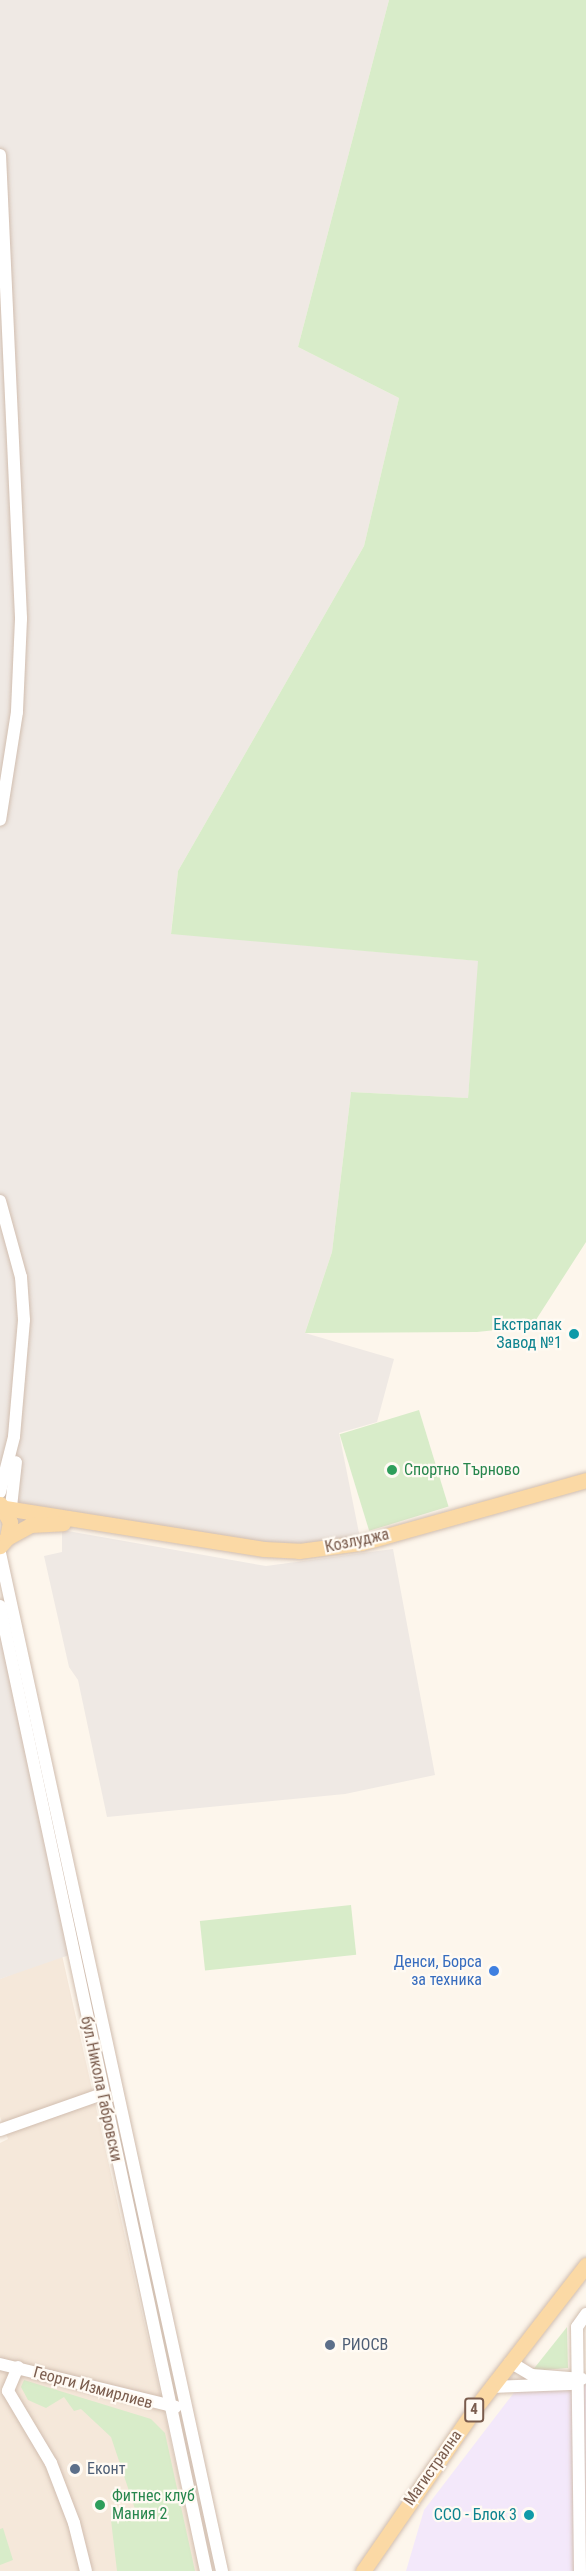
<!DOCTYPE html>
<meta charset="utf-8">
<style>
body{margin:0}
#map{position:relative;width:586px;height:2571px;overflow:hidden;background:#fdf6ec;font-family:"Roboto Condensed",sans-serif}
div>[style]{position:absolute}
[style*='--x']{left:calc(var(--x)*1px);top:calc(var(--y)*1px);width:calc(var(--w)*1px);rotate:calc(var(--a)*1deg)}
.residential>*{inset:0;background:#f5e8da}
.industrial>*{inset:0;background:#efe9e4}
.education>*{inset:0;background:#f3e8fa}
.green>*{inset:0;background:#d8ecc9;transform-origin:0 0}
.roads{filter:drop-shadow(0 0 2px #d1beb0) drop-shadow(0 0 2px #d1beb0)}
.minor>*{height:12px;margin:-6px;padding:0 6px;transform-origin:6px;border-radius:6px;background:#fff}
.major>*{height:15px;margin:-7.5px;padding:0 7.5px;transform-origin:7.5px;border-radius:7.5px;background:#fbd9a5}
.dots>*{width:16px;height:16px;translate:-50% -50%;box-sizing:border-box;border:3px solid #fffaf3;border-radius:50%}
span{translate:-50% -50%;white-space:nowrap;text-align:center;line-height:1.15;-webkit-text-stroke:4.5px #fffaf3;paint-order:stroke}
.shield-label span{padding:2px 4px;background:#fffaf3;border:2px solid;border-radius:4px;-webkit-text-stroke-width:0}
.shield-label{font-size:15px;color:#7a5c4d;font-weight:700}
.culture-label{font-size:16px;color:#0d838f}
.right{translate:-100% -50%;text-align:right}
.leisure-label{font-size:16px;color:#27864d}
.left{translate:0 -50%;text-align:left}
.street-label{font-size:16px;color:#7a5c4d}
.shop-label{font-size:16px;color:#366cbe}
.service-label{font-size:16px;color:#4e5e75}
</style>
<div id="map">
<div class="residential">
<div style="clip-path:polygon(62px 1955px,200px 2571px,0 2571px,0 2143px,8px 2139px,0 2117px,0 1979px)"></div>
</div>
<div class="industrial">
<div style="clip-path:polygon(0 0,389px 0,298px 347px,399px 398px,364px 546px,178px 871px,171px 933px,479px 961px,468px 1098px,351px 1092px,332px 1252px,305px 1333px,394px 1359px,377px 1422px,339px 1433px,361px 1543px,299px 1551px,0 1504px)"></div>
<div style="clip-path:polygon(62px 1530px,266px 1566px,393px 1549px,435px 1775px,345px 1794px,107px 1817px,78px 1680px,69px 1667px,44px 1556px,62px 1552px)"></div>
<div style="clip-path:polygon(0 1606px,72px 1954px,0 1979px)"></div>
</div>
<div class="education">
<div style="clip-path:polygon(526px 2377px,586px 2379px,586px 2571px,406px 2571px,424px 2510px)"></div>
</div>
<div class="green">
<div style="clip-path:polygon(389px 0,586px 0,586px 1242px,532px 1326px,477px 1332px,305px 1333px,332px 1252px,351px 1092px,468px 1098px,478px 961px,171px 934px,178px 871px,364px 546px,399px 398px,298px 347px)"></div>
<div style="left:419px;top:1410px;width:101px;height:83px;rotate:73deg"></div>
<div style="left:351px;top:1905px;width:50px;height:152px;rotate:84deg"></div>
<div style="clip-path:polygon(567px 2327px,568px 2368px,532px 2371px)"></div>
<div style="clip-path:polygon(24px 2380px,151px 2419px,165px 2433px,195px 2571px,117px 2571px,111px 2520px,136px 2512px,111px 2437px,81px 2409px,74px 2411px,64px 2397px,46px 2408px,28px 2400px,21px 2387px)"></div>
<div style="clip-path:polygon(3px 2528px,13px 2560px,0 2565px,0 2529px)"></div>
</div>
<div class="roads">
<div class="minor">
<div style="--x:0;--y:155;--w:464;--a:87.4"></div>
<div style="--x:21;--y:619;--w:93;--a:92.5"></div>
<div style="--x:17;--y:712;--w:109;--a:98.9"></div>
<div style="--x:0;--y:1201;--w:79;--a:74.6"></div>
<div style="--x:21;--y:1277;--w:43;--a:86"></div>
<div style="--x:24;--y:1320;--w:117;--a:94.9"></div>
<div style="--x:14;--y:1437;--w:57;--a:104.3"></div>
<div style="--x:10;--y:1516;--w:54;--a:-83.7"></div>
<div style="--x:0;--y:1553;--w:1042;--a:77.7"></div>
<div style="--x:0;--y:1606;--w:987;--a:77.95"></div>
<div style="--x:0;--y:2130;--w:108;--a:-19.4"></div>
<div style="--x:510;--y:2362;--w:26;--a:31"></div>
<div style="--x:532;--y:2375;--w:50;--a:4.6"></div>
<div style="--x:0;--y:2364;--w:181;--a:13.7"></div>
<div style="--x:18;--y:2367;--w:26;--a:113"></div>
<div style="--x:8;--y:2391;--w:84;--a:59.2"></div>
<div style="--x:51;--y:2463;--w:64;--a:69"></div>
<div style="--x:74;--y:2523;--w:49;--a:76"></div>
<div style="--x:491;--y:2387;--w:79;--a:-2.2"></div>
<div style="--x:570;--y:2384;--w:9;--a:-32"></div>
<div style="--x:580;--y:2571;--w:244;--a:-90.7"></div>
<div style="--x:577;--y:2327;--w:16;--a:-55"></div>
</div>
<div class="major">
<div style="--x:0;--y:1504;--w:21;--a:61"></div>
<div style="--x:10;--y:1522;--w:16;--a:101"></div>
<div style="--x:7;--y:1538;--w:11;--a:131"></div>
<div style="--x:5;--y:1508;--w:262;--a:9"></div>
<div style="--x:264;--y:1549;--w:35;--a:3"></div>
<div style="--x:299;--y:1551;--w:63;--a:-7.4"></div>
<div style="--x:361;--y:1543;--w:234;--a:-15.6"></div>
<div style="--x:7;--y:1538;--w:26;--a:-29"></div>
<div style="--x:30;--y:1525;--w:33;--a:-3"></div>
<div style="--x:363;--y:2571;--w:199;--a:-55.4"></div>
<div style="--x:476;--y:2407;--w:180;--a:-52.2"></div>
</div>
</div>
<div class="dots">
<div style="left:574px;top:1334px;background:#0f9aa8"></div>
<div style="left:392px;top:1470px;background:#2e9e5b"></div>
<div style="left:494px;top:1971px;background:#3f7fe0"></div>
<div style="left:330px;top:2345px;background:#5c6f8a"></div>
<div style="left:75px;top:2469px;background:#5c6f8a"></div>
<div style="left:100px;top:2505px;background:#2e9e5b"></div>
<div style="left:529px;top:2515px;background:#0f9aa8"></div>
</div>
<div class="shield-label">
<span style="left:474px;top:2410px">4</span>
</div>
<div class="culture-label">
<span class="right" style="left:562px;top:1334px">Екстрапак<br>Завод №1</span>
<span class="right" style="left:517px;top:2515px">ССО - Блок 3</span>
</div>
<div class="leisure-label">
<span class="left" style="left:404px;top:1470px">Спортно Търново</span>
<span class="left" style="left:112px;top:2505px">Фитнес клуб<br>Мания 2</span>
</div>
<div class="street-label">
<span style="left:357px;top:1541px;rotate:-12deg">Козлуджа</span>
<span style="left:101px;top:2089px;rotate:78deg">бул.Никола Габровски</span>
<span style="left:93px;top:2388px;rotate:15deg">Георги Измирлиев</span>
<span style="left:433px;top:2468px;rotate:-55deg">Магистрална</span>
</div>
<div class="shop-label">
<span class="right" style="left:482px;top:1971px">Денси, Борса<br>за техника</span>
</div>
<div class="service-label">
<span class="left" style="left:342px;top:2345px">РИОСВ</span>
<span class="left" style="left:87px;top:2469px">Еконт</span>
</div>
</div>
